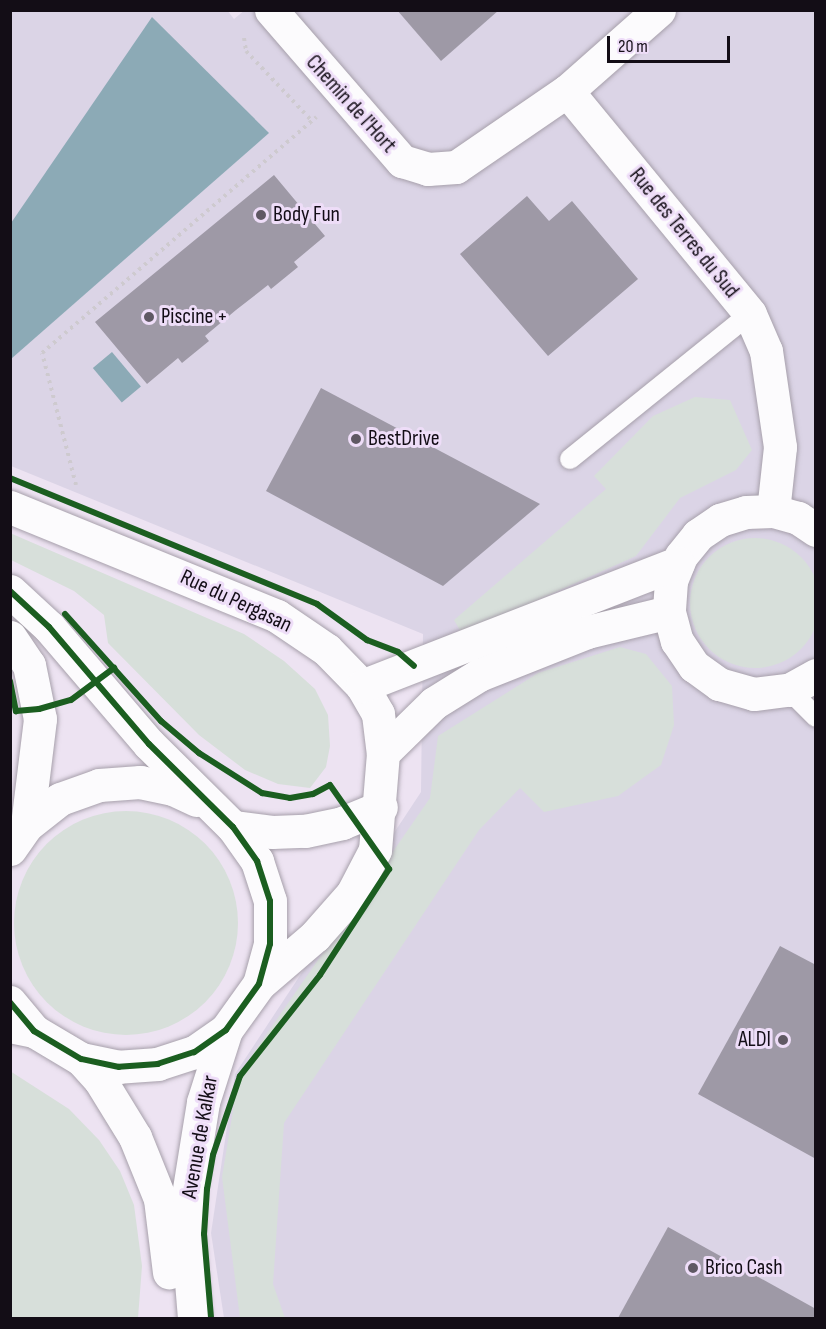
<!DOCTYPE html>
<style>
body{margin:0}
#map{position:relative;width:826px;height:1329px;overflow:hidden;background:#ede3f2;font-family:"Sofia Sans Condensed",sans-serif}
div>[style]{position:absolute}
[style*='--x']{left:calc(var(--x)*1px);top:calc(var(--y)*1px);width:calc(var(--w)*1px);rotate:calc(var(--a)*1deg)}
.commercial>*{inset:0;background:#dbd4e6}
.green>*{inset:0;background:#d7dfda}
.round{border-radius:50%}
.water>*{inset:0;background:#8caab6;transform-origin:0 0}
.building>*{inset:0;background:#9e99a6}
.path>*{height:4px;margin-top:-2px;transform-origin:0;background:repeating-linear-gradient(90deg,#cecacf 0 3px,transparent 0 7.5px)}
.roads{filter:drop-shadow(0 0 2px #a7a0ab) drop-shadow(0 0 2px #a7a0ab)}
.lane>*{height:20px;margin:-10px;padding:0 10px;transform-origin:10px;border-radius:10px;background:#fcfbfd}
.street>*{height:33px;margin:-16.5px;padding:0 16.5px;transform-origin:16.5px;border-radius:16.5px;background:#fcfbfd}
.secondary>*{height:33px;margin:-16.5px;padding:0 16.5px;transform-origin:16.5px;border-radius:16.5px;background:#fcfbfd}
.highway>*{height:33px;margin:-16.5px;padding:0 16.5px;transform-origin:16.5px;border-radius:16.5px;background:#fcfbfd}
.cycleway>*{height:6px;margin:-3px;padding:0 3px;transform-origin:3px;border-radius:3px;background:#1b5e20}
.dots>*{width:16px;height:16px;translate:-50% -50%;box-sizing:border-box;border:3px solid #eeddf8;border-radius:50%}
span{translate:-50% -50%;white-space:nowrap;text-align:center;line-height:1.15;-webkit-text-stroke:6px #eeddf8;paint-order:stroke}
.street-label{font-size:22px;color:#130d16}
.poi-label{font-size:22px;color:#130d16}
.left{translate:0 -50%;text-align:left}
.right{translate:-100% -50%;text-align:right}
.frame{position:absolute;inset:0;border:12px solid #130d16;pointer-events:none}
.scale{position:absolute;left:607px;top:36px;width:123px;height:27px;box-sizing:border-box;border:3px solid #130d16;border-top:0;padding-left:8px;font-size:18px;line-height:21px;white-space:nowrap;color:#130d16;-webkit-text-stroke:4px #eeddf8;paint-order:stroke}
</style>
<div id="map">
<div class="commercial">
<div style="clip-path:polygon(227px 10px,234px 19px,245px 10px,815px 11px,815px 1318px,224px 1318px,211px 1233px,235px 1074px,421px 792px,423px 634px,11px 466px,10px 11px)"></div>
</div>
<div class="green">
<div style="clip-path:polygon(695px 397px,730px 400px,752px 450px,736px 470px,680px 498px,636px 556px,462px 634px,454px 620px,606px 489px,594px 476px,653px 416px)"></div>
<div style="clip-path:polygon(10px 533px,244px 634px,284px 661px,315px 689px,328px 715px,330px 746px,326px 767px,310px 788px,278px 784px,245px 770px,199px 735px,108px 643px,104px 615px,74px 591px,11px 560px)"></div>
<div class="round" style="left:690px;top:538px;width:130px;height:130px"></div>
<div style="clip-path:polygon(620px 647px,646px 654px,672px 686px,674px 725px,661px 765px,618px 796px,544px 812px,520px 788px,479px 830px,284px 1123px,273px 1284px,285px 1318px,240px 1318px,222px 1177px,239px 1074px,430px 798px,438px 736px,538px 673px)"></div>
<div class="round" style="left:14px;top:811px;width:224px;height:224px"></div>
<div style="clip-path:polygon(10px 1071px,69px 1109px,99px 1140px,120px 1171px,134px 1205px,142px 1266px,138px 1318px,11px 1318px)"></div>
</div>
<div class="water">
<div style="clip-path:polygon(152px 17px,269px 133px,11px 359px,11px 223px)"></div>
<div style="left:112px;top:352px;width:45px;height:25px;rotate:50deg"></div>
</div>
<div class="building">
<div style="clip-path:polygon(397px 10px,499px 10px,441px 61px)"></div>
<div style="clip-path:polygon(274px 175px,325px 236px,294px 262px,298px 267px,271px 289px,268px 285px,236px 310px,205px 336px,209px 341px,182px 363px,178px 358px,147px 384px,95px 322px)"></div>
<div style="clip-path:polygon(527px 196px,549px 221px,572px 201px,638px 279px,548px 356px,460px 254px)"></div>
<div style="clip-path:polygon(321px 388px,540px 504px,443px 586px,266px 491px)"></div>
<div style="clip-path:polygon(780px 946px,816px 965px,816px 1159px,698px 1094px)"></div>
<div style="clip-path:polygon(668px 1227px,816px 1309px,816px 1318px,618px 1318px)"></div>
</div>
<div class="path">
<div style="--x:244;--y:38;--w:13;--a:81"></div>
<div style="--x:246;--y:51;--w:96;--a:46.7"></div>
<div style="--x:76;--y:485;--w:136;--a:-104.4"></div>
<div style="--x:42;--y:353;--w:362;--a:-40.7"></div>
</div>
<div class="roads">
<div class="lane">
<div style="--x:570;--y:459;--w:231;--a:-38.9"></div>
<div style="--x:789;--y:690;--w:38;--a:45"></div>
</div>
<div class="street">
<div style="--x:271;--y:10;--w:200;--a:49.1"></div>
<div style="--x:402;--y:161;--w:27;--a:17"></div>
<div style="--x:428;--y:169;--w:28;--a:-4"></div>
<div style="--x:456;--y:167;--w:135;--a:-34.4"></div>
<div style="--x:659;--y:10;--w:123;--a:138.6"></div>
<div style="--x:567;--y:91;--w:288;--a:50.6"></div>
<div style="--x:750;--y:314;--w:40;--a:66.6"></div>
<div style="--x:766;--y:351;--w:97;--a:81.7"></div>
<div style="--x:780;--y:447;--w:64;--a:96.2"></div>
<div style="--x:10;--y:507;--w:288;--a:22.2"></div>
<div style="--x:277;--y:616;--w:60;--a:34.2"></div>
<div style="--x:327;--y:650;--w:50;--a:45.8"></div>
<div style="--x:362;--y:686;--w:32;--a:60"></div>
<div style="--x:378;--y:714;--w:39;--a:83"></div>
<div style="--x:383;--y:753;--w:97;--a:94.7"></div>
<div style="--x:375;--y:850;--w:50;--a:117.6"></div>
<div style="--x:352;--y:894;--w:56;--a:131.4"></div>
<div style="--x:315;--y:936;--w:74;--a:139.4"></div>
<div style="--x:816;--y:530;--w:22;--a:-146"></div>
<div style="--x:798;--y:518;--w:26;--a:-164"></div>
<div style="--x:773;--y:511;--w:27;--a:178"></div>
<div style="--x:746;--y:512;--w:27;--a:163"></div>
<div style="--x:720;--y:520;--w:27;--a:146"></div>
<div style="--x:698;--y:535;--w:27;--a:129"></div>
<div style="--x:681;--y:556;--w:27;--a:112"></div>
<div style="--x:671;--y:581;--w:31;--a:94"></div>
<div style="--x:669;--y:612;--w:30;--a:75"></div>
<div style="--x:677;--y:641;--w:30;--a:56"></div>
<div style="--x:694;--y:666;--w:31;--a:36"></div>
<div style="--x:719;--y:684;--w:36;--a:16"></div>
<div style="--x:754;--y:694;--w:35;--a:-7"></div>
<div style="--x:789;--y:690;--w:31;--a:-29"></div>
<div style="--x:362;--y:686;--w:339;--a:-21.3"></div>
<div style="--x:383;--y:753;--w:71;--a:-44.4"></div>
<div style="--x:434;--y:703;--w:53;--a:-31.9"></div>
<div style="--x:479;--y:675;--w:116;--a:-21.7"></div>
<div style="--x:587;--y:632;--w:84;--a:-13.7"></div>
<div style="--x:233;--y:827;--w:39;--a:7"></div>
<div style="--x:272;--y:832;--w:33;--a:-2"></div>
<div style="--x:305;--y:831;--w:38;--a:-12"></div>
<div style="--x:342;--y:823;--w:42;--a:-22.3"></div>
</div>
<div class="secondary">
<div style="--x:10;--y:591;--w:53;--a:42.7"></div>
<div style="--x:49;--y:627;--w:154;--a:49.5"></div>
<div style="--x:149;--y:744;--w:118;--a:44.7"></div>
<div style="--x:233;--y:827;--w:42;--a:54.8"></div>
<div style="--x:257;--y:861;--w:42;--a:72"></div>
<div style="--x:270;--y:901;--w:43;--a:90"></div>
<div style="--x:270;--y:944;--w:41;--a:105.4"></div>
<div style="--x:259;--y:984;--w:57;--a:125.7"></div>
<div style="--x:226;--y:1030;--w:39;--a:145"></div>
<div style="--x:194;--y:1052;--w:38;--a:162"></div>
<div style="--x:158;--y:1064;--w:39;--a:176"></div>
<div style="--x:119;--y:1067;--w:39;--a:-168"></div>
<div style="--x:81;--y:1059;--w:55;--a:-149.2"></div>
<div style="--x:34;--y:1031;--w:38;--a:-130"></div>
<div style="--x:10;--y:637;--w:34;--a:56"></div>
<div style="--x:29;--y:665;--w:55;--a:78.5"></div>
<div style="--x:40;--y:719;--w:107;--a:97"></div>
<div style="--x:10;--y:849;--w:29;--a:-55"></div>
<div style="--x:27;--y:825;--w:42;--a:-38.2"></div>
<div style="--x:60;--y:799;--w:41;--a:-19.7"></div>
<div style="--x:99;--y:785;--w:41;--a:-4.2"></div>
<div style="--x:140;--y:782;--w:34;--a:12"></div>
<div style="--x:173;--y:789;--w:26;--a:25"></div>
<div style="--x:81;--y:1059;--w:28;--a:48"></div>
<div style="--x:100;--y:1080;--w:67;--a:58.4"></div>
<div style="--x:135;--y:1137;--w:67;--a:68"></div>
<div style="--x:160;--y:1199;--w:74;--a:83"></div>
<div style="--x:194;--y:1318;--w:85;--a:-94.7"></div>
<div style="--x:187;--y:1233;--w:38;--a:-88"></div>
<div style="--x:188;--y:1195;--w:94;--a:-80.8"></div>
<div style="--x:203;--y:1102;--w:76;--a:-72.3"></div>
</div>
<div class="highway">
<div style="--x:10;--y:1026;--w:25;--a:12"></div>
</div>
</div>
<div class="cycleway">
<div style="--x:10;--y:478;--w:332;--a:22.3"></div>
<div style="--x:317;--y:604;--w:62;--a:35.8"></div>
<div style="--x:367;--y:640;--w:33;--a:21"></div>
<div style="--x:398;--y:652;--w:21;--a:41"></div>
<div style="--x:10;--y:591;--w:53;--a:42.7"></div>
<div style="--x:49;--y:627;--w:154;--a:49.5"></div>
<div style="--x:149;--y:744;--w:118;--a:44.7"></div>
<div style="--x:233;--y:827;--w:42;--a:54.8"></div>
<div style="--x:257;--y:861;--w:42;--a:72"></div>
<div style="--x:270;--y:901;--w:43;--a:90"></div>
<div style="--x:270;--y:944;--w:41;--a:105.4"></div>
<div style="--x:259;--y:984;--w:57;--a:125.7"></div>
<div style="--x:226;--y:1030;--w:39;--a:145"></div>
<div style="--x:194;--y:1052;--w:38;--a:162"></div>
<div style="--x:158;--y:1064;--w:39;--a:176"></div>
<div style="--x:119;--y:1067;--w:39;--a:-168"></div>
<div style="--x:81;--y:1059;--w:55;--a:-149.2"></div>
<div style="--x:34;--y:1031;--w:38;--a:-130"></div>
<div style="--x:65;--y:614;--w:144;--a:48.1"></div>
<div style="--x:161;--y:721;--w:50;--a:40.1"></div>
<div style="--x:199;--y:753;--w:75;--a:32.4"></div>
<div style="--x:262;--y:793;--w:28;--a:10"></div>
<div style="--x:290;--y:798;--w:23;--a:-10"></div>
<div style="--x:313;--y:794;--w:19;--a:-28"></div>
<div style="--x:330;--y:785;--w:103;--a:54.9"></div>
<div style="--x:389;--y:869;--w:126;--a:123.1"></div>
<div style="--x:320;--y:975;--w:129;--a:128.4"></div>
<div style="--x:240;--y:1076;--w:83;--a:108.9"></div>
<div style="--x:213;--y:1155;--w:35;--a:100"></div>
<div style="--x:207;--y:1189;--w:45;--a:93.8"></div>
<div style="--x:204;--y:1234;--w:84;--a:85.2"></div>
<div style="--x:10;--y:681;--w:31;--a:79"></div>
<div style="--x:16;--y:711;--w:23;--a:-5"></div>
<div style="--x:39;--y:709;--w:33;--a:-16"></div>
<div style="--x:71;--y:700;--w:54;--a:-36.7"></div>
</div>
<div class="dots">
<div style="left:261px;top:215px;background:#5f5863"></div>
<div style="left:149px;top:317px;background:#5f5863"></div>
<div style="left:356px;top:439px;background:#5f5863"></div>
<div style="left:783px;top:1040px;background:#5f5863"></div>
<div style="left:693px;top:1268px;background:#5f5863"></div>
</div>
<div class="street-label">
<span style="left:351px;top:104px;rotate:48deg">Chemin de l'Hort</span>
<span style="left:684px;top:233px;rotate:51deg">Rue des Terres du Sud</span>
<span style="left:236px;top:601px;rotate:25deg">Rue du Pergasan</span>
<span style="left:200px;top:1137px;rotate:-80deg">Avenue de Kalkar</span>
</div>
<div class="poi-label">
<span class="left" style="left:273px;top:215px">Body Fun</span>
<span class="left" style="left:161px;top:317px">Piscine +</span>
<span class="left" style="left:368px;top:439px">BestDrive</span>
<span class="right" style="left:771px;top:1040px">ALDI</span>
<span class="left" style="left:705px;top:1268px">Brico Cash</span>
</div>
<div class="frame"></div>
<div class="scale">20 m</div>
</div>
